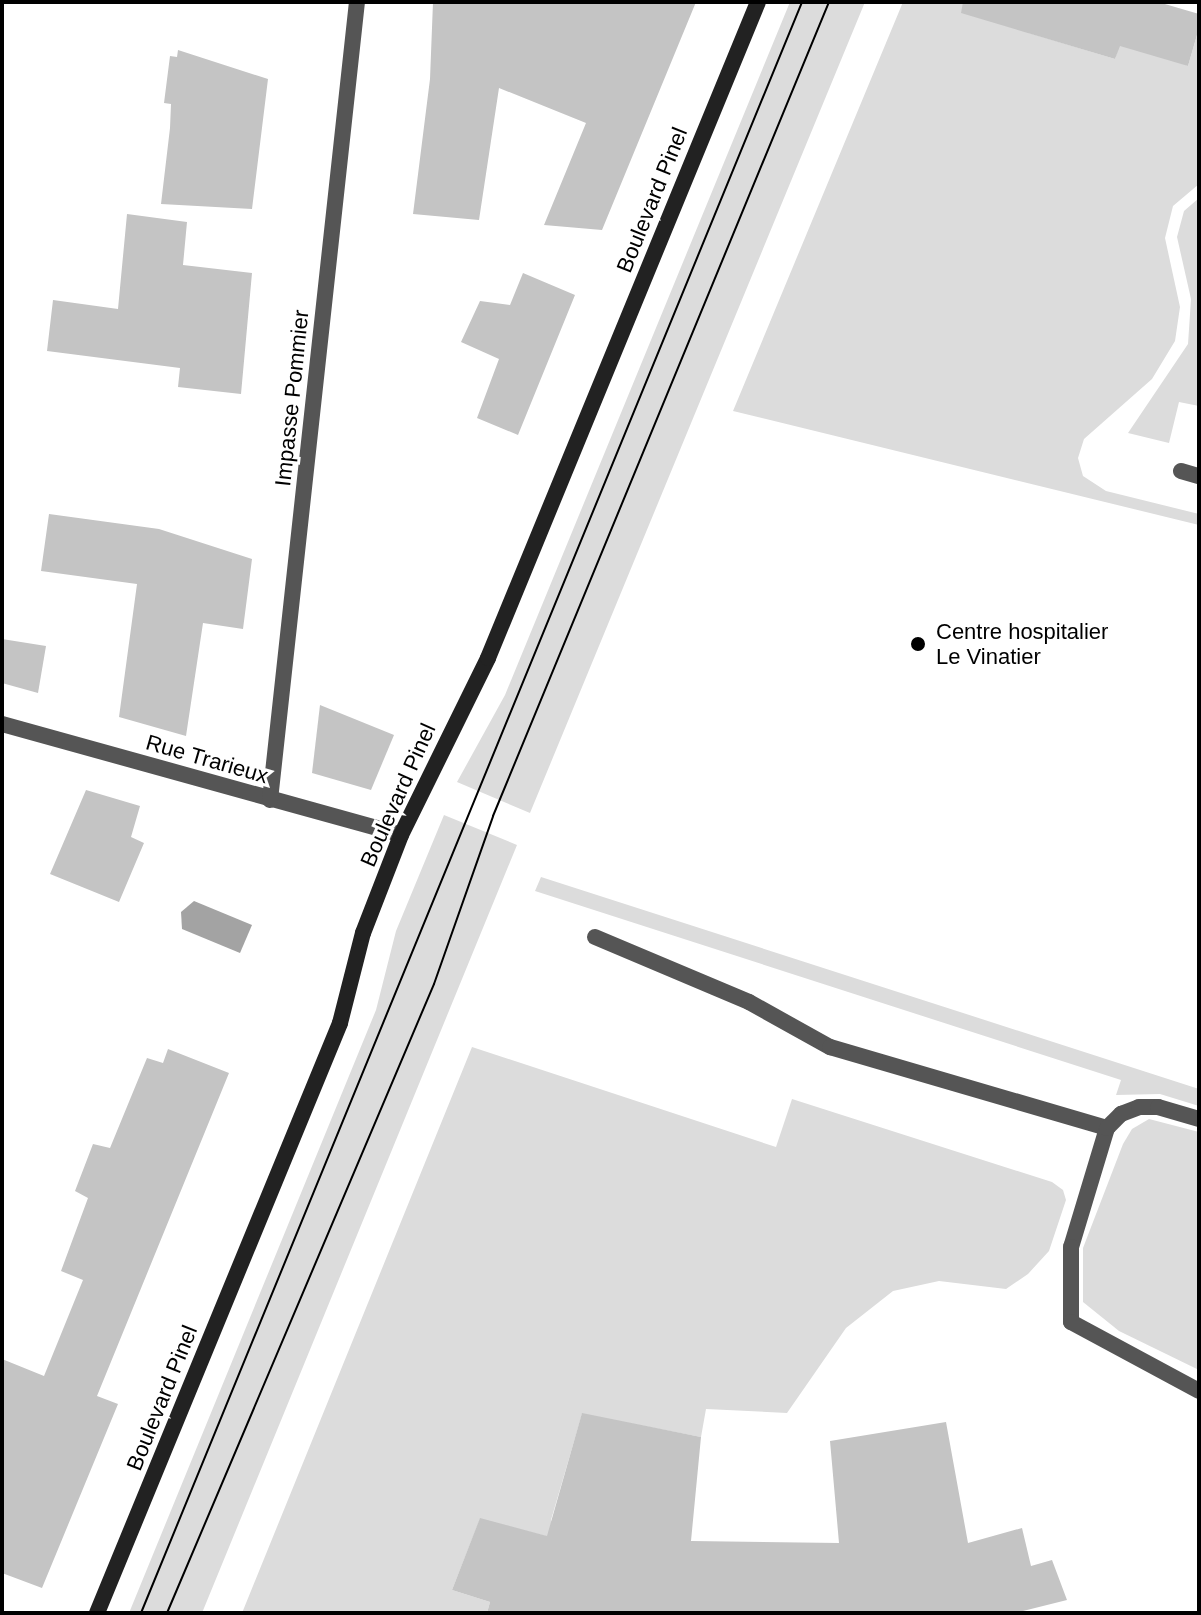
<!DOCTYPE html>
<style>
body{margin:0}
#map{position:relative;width:1201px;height:1615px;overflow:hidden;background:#fff;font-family:Helvetica,sans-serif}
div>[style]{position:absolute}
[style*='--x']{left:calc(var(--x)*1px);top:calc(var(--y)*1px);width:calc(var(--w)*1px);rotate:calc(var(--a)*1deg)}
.green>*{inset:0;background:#dcdcdc}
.water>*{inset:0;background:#a3a3a3}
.building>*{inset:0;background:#c4c4c4}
.lane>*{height:16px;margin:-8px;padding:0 8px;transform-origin:8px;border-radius:8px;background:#555}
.street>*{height:16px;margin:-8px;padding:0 8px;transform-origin:8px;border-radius:8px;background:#555}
.secondary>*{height:16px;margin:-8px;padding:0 8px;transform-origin:8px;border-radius:8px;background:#222}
.tram>*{height:2px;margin:-1px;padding:0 1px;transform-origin:1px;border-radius:1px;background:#000}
.dots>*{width:22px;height:22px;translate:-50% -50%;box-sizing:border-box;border:4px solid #fff;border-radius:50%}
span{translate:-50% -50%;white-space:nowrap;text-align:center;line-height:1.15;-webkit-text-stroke:6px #fff;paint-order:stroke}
.street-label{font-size:22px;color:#000}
.poi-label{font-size:22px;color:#000}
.left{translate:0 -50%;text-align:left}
.frame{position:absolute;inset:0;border:4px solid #000;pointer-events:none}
</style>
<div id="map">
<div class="green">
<div style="clip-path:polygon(790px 2px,865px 2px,530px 813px,457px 782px,505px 695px)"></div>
<div style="clip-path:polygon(903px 2px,1038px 2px,1029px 33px,1115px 59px,1122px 36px,1188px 66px,1199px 28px,1199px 184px,1173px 206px,1165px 238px,1180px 307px,1175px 341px,1152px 379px,1084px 439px,1078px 458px,1083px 476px,1106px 491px,1199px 514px,1199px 525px,733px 411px)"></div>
<div style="clip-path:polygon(1199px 198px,1199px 406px,1179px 402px,1169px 443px,1128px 433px,1188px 344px,1191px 299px,1177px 237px,1184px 211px)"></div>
<div style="clip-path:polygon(444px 815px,517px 845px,202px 1613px,129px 1613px,376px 1010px,396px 931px)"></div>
<div style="clip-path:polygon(541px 877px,1199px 1089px,1199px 1106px,1160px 1094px,1116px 1095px,1121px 1080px,535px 891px)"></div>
<div style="clip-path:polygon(472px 1047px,776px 1147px,792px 1099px,1052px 1182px,1063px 1190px,1066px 1200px,1049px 1251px,1028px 1274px,1006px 1289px,939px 1281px,893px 1291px,846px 1328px,787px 1413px,706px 1409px,701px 1437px,582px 1414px,551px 1520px,561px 1540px,480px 1519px,452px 1590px,490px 1602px,487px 1613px,242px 1613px)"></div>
<div style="clip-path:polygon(1149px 1119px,1199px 1132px,1199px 1370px,1119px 1331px,1083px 1302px,1083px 1248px,1123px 1144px,1132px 1129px)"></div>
</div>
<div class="water">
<div style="clip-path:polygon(194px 901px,252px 925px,240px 953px,182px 929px,181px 912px)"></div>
</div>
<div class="building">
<div style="clip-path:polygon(433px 2px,696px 2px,602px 230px,544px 225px,586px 123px,499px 88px,479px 220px,413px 214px,430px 79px)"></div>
<div style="clip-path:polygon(963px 2px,1158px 2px,1199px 14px,1199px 28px,1188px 66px,1120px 46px,1115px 59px,961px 13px)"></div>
<div style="clip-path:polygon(178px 50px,268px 79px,252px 209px,161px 204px,170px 128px,171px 104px,164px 103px,170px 56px,177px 57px)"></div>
<div style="clip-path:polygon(127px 214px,187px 222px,183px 265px,252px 273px,241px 394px,178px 387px,180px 368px,47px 351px,53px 300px,118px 309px)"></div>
<div style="clip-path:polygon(523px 273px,575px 295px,518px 435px,477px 418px,499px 359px,461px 342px,480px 301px,510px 305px)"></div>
<div style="clip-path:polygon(49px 514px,159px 529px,252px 559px,243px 629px,203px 623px,186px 736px,119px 717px,137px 584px,41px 571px)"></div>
<div style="clip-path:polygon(2px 639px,46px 646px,38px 693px,2px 683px)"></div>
<div style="clip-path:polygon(320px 705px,394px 735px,371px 790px,312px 773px)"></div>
<div style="clip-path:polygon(86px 790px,140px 806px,131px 837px,144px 843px,119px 902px,50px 874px)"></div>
<div style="clip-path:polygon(168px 1049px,229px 1073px,97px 1396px,118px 1404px,42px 1588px,2px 1573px,2px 1359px,44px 1376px,83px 1280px,61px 1271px,88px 1198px,75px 1191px,93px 1144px,110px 1148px,147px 1058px,163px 1063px)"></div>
<div style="clip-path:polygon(582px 1413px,701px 1437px,691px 1541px,839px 1543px,830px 1441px,946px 1422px,968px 1543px,1022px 1528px,1031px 1566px,1052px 1560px,1067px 1600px,1015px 1613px,487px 1613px,490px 1602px,452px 1590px,480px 1518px,547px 1536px)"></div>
</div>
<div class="lane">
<div style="--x:1181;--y:471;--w:19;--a:16"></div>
<div style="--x:595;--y:937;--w:167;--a:22.9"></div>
<div style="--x:749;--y:1002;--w:93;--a:29.1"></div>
<div style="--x:830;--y:1047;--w:289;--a:16.3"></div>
<div style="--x:1107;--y:1128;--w:124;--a:106.8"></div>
<div style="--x:1071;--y:1247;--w:75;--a:90"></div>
<div style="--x:1071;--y:1322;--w:145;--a:28.3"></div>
<div style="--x:1107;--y:1128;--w:20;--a:-45"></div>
<div style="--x:1121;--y:1114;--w:19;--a:-21"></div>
<div style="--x:1139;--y:1107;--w:19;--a:0"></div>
<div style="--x:1158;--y:1107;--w:43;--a:16.3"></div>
</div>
<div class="street">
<div style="--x:2;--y:724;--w:414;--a:15.5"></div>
<div style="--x:270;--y:800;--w:803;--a:-83.78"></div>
</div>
<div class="secondary">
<div style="--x:97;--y:1613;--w:638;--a:-67.61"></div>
<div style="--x:340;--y:1023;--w:93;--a:-75.7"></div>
<div style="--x:363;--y:933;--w:105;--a:-68.8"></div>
<div style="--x:401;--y:835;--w:197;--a:-63.8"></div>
<div style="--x:488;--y:658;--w:709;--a:-67.63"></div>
</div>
<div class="tram">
<div style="--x:141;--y:1613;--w:1741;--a:-67.69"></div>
<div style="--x:167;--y:1613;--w:683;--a:-67"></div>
<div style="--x:434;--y:984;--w:178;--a:-70.6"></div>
<div style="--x:493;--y:816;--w:881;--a:-67.57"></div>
</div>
<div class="dots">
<div style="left:918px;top:644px;background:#000"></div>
</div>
<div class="street-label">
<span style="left:652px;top:200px;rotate:-68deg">Boulevard Pinel</span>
<span style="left:292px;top:398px;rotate:-84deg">Impasse Pommier</span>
<span style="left:207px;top:759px;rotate:16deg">Rue Trarieux</span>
<span style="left:398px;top:795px;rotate:-66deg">Boulevard Pinel</span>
<span style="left:162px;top:1398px;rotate:-68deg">Boulevard Pinel</span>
</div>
<div class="poi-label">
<span class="left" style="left:936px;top:644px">Centre hospitalier<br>Le Vinatier</span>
</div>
<div class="frame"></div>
</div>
